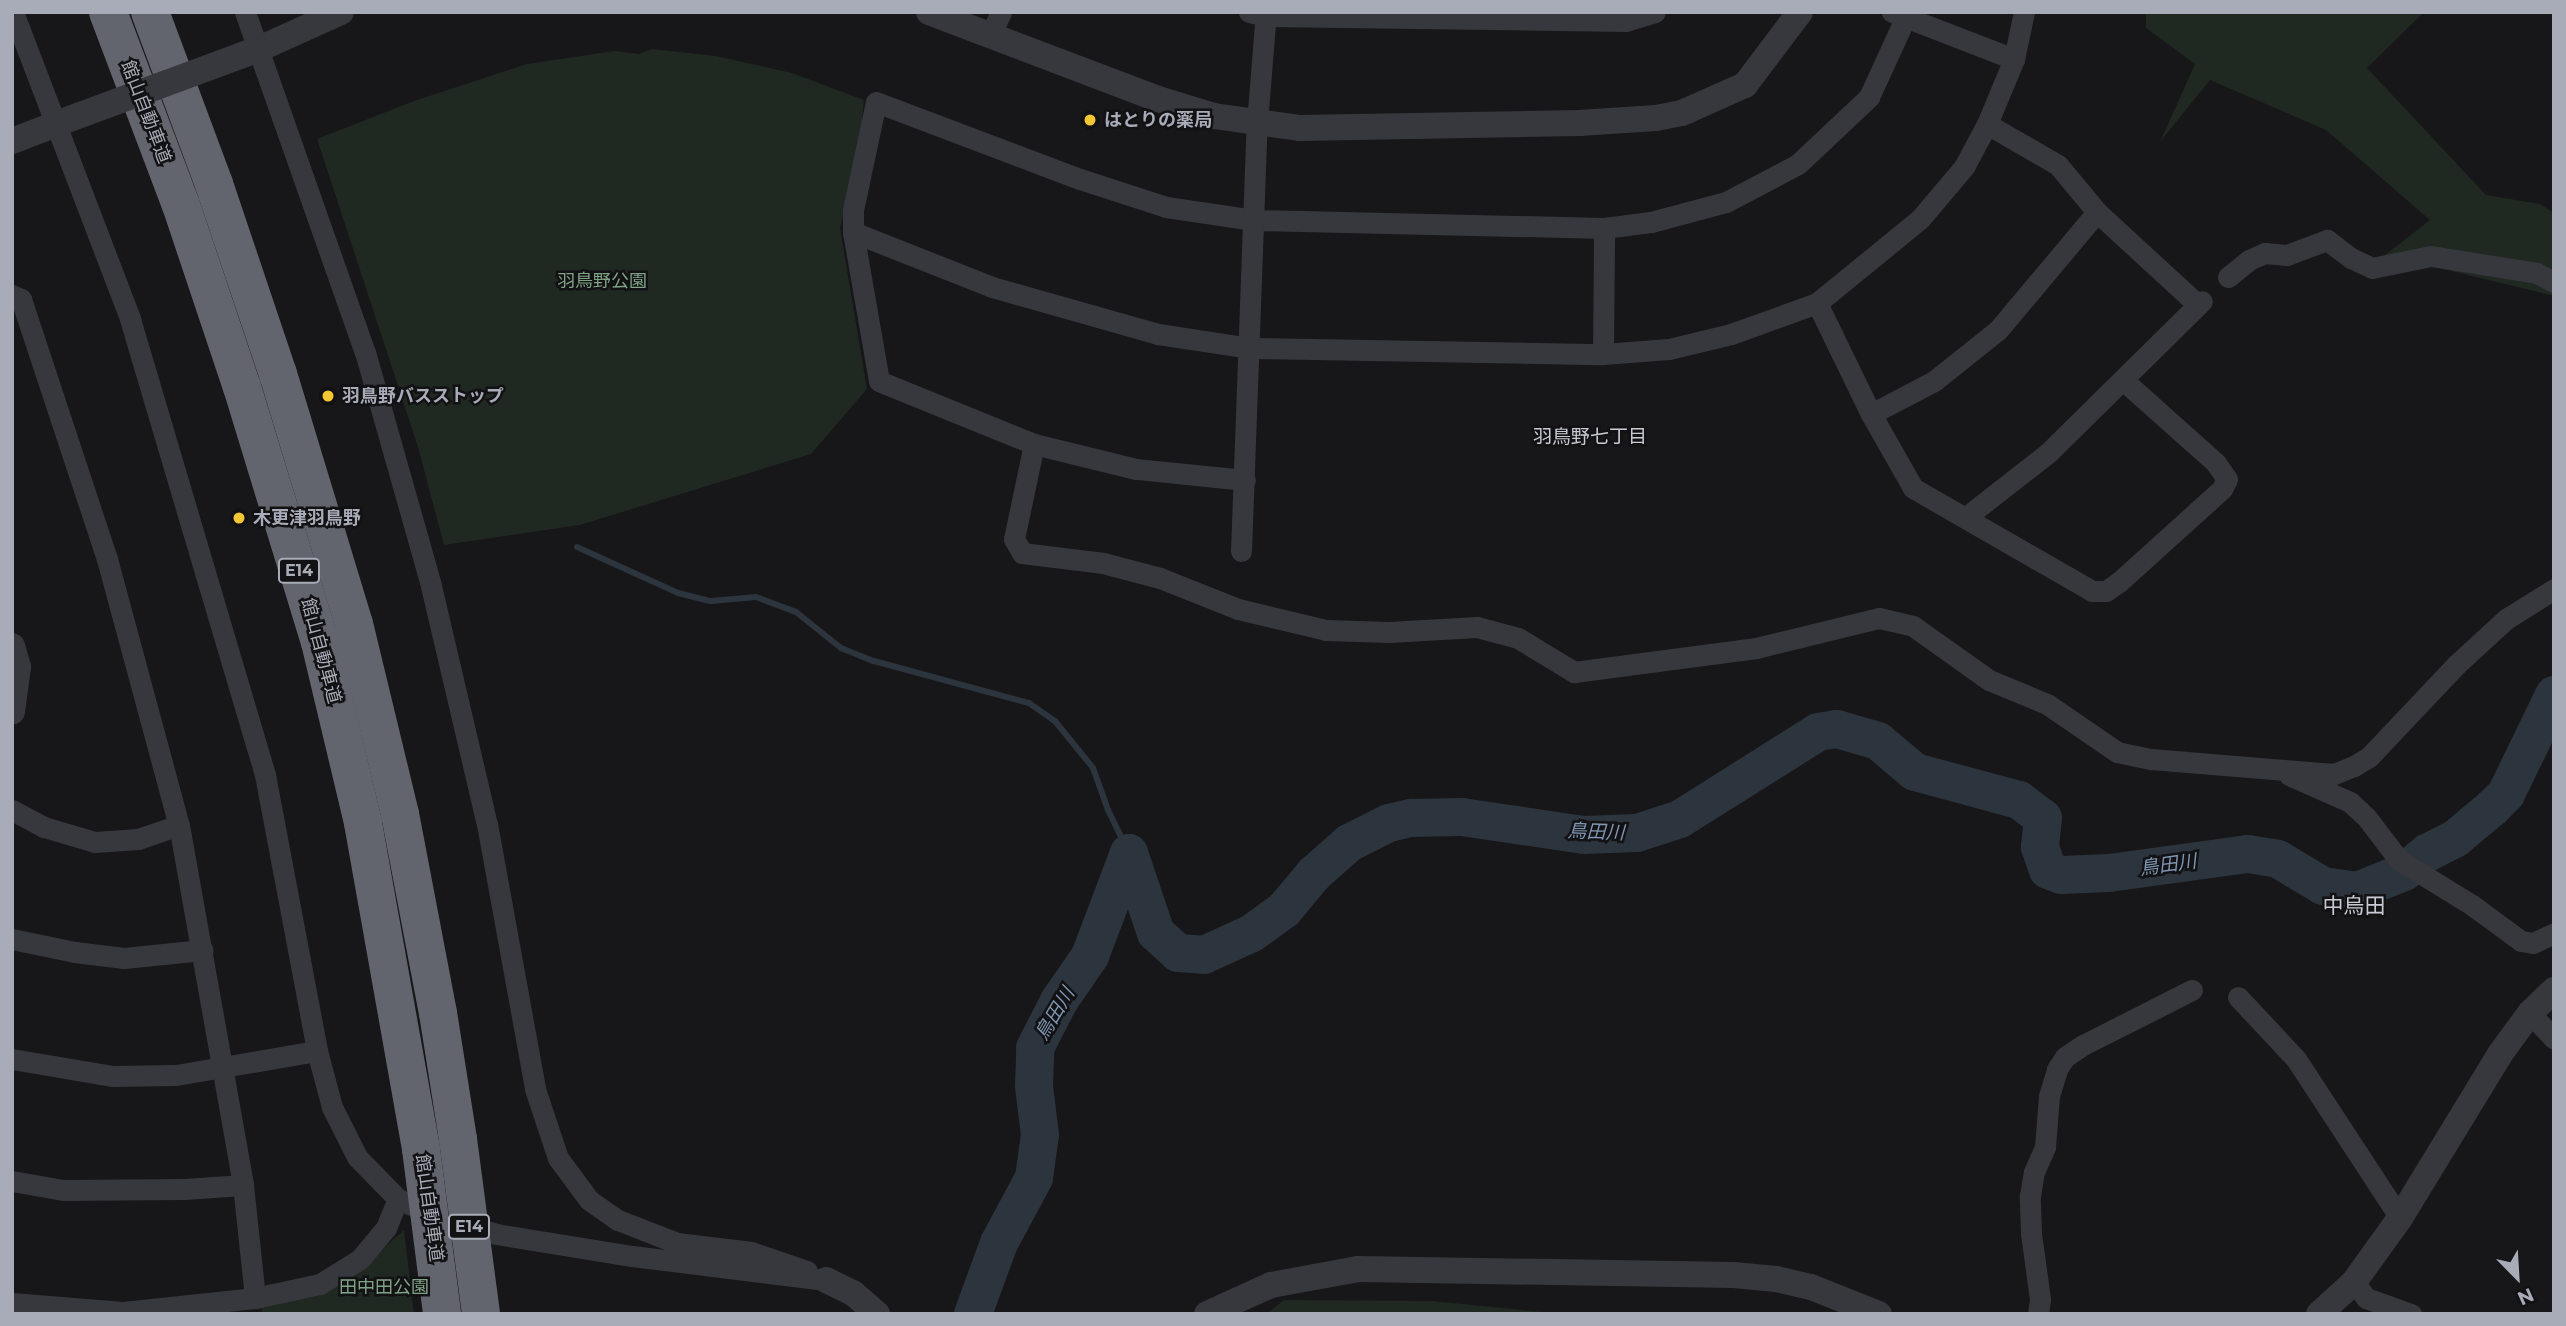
<!DOCTYPE html>
<meta charset="utf-8">
<style>
body{margin:0}
#map{position:relative;width:2566px;height:1326px;overflow:hidden;background:#171618;font-family:Montserrat,"Noto Sans JP",sans-serif}
div>[style]{position:absolute}
[style*='--x']{left:calc(var(--x)*1px);top:calc(var(--y)*1px);width:calc(var(--w)*1px);rotate:calc(var(--a)*1deg)}
.green>*{inset:0;background:#202822}
.stream>*{height:6px;margin:-3px;padding:0 3px;transform-origin:3px;border-radius:3px;background:#2c343d}
.river>*{height:38px;margin:-19px;padding:0 19px;transform-origin:19px;border-radius:19px;background:#2c343d}
.minor>*{height:21px;margin:-10.5px;padding:0 10.5px;transform-origin:10.5px;border-radius:10.5px;background:#37383d}
.tertiary>*{height:26px;margin:-13px;padding:0 13px;transform-origin:13px;border-radius:13px;background:#37383d}
.motorway>*{height:38px;margin:-19px;padding:0 19px;transform-origin:19px;border-radius:19px;background:#63656e}
.tertiary-bridge>*{height:26px;margin:-13px;padding:0 13px;transform-origin:13px;border-radius:13px;background:#37383d}
.motorway-bridge>*{height:38px;margin:-19px;padding:0 19px;transform-origin:19px;border-radius:19px;background:#63656e}
.dots>*{width:19px;height:19px;translate:-50% -50%;box-sizing:border-box;border:4px solid #121113;border-radius:50%}
span{translate:-50% -50%;white-space:nowrap;text-align:center;line-height:1.15;-webkit-text-stroke:5px #121113;paint-order:stroke}
.shield-label span{padding:2px 5px;background:#121113;border:2px solid;border-radius:5px;-webkit-text-stroke-width:0}
.shield-label{font-size:16px;color:#a8acb8;font-weight:700}
.street-label{font-size:18px;color:#a8acb8}
.poi-label{font-size:18px;color:#a8acb8;font-weight:700}
.left{translate:0 -50%;text-align:left}
.park-label{font-size:18px;color:#7fa385}
.neighbourhood-label{font-size:19px;color:#c9cbd4}
.water-label{font-size:19px;color:#7f96b4;font-style:italic}
.quarter-label{font-size:21px;color:#c9cbd4}
.frame{position:absolute;inset:0;border:14px solid #a8acb8;pointer-events:none}
.north{position:absolute;left:2482px;top:1242px;width:70px;height:70px;-webkit-text-stroke:5px #121113;paint-order:stroke;rotate:156deg;font-size:19px;font-weight:700;line-height:28px;text-align:center;color:#a8acb8}
.north::after{content:'';display:block;margin:auto;width:24px;height:32px;background:#a8acb8;clip-path:polygon(50% 0,100% 100%,50% 72%,0 100%)}
</style>
<div id="map">
<div class="green">
<div style="clip-path:polygon(2146px 12px,2424px 12px,2367px 68px,2486px 195px,2540px 204px,2554px 213px,2554px 296px,2385px 255px,2430px 220px,2326px 130px,2210px 80px,2160px 142px,2195px 64px,2146px 28px)"></div>
<div style="clip-path:polygon(652px 49px,716px 56px,792px 73px,864px 100px,862px 119px,865px 128px,840px 228px,867px 389px,811px 454px,580px 525px,444px 545px,418px 447px,317px 139px,414px 101px,527px 64px,614px 51px,639px 54px)"></div>
<div style="clip-path:polygon(404px 1230px,414px 1314px,262px 1314px,261px 1306px,315px 1296px,344px 1283px)"></div>
<div style="clip-path:polygon(1284px 1300px,1432px 1301px,1563px 1314px,1266px 1314px)"></div>
</div>
<div class="stream">
<div style="--x:577;--y:547;--w:111;--a:24.5"></div>
<div style="--x:678;--y:593;--w:34;--a:14"></div>
<div style="--x:711;--y:601;--w:45;--a:-5.1"></div>
<div style="--x:756;--y:597;--w:43;--a:20.6"></div>
<div style="--x:796;--y:612;--w:58;--a:38.7"></div>
<div style="--x:841;--y:648;--w:35;--a:22"></div>
<div style="--x:874;--y:661;--w:161;--a:15.2"></div>
<div style="--x:1029;--y:703;--w:32;--a:35"></div>
<div style="--x:1055;--y:721;--w:60;--a:51"></div>
<div style="--x:1093;--y:768;--w:45;--a:70.3"></div>
<div style="--x:1108;--y:810;--w:48;--a:64"></div>
</div>
<div class="river">
<div style="--x:1129;--y:853;--w:84;--a:71.4"></div>
<div style="--x:1156;--y:933;--w:30;--a:42"></div>
<div style="--x:1178;--y:953;--w:26;--a:4"></div>
<div style="--x:1204;--y:955;--w:53;--a:-24.6"></div>
<div style="--x:1252;--y:933;--w:39;--a:-36"></div>
<div style="--x:1284;--y:910;--w:47;--a:-50.2"></div>
<div style="--x:1314;--y:874;--w:47;--a:-41.5"></div>
<div style="--x:1349;--y:843;--w:45;--a:-26.6"></div>
<div style="--x:1389;--y:823;--w:23;--a:-13"></div>
<div style="--x:1411;--y:818;--w:51;--a:-1.1"></div>
<div style="--x:1462;--y:817;--w:123;--a:8.4"></div>
<div style="--x:1584;--y:835;--w:53;--a:-2.2"></div>
<div style="--x:1637;--y:833;--w:45;--a:-18"></div>
<div style="--x:1680;--y:819;--w:163;--a:-32.2"></div>
<div style="--x:1818;--y:732;--w:19;--a:-9"></div>
<div style="--x:1837;--y:729;--w:43;--a:16.3"></div>
<div style="--x:1878;--y:741;--w:48;--a:40"></div>
<div style="--x:1915;--y:772;--w:108;--a:15.1"></div>
<div style="--x:2019;--y:800;--w:30;--a:37"></div>
<div style="--x:2043;--y:818;--w:29;--a:96"></div>
<div style="--x:2040;--y:847;--w:24;--a:71"></div>
<div style="--x:2048;--y:870;--w:14;--a:21"></div>
<div style="--x:2061;--y:875;--w:48;--a:-2.4"></div>
<div style="--x:2109;--y:873;--w:140;--a:-7.8"></div>
<div style="--x:2248;--y:854;--w:30;--a:9"></div>
<div style="--x:2278;--y:859;--w:52;--a:31"></div>
<div style="--x:2323;--y:886;--w:34;--a:8"></div>
<div style="--x:2357;--y:891;--w:51;--a:-22"></div>
<div style="--x:2404;--y:872;--w:30;--a:-40"></div>
<div style="--x:2427;--y:853;--w:33;--a:-27"></div>
<div style="--x:2456;--y:838;--w:47;--a:-39.8"></div>
<div style="--x:2492;--y:808;--w:20;--a:-45"></div>
<div style="--x:2506;--y:794;--w:110;--a:-64.1"></div>
<div style="--x:973;--y:1314;--w:76;--a:-69.9"></div>
<div style="--x:999;--y:1243;--w:74;--a:-61.7"></div>
<div style="--x:1034;--y:1178;--w:43;--a:-82.1"></div>
<div style="--x:1040;--y:1135;--w:49;--a:-97"></div>
<div style="--x:1034;--y:1086;--w:38;--a:-88"></div>
<div style="--x:1035;--y:1048;--w:53;--a:-62.9"></div>
<div style="--x:1059;--y:1001;--w:55;--a:-55.4"></div>
<div style="--x:1090;--y:956;--w:110;--a:-69.3"></div>
</div>
<div class="minor">
<div style="--x:13;--y:12;--w:329;--a:69.1"></div>
<div style="--x:130;--y:319;--w:476;--a:73.5"></div>
<div style="--x:265;--y:775;--w:281;--a:79.3"></div>
<div style="--x:317;--y:1051;--w:58;--a:75"></div>
<div style="--x:332;--y:1107;--w:56;--a:63.4"></div>
<div style="--x:357;--y:1157;--w:59;--a:45.7"></div>
<div style="--x:398;--y:1199;--w:39;--a:24"></div>
<div style="--x:245;--y:12;--w:361;--a:70.6"></div>
<div style="--x:365;--y:352;--w:243;--a:74.2"></div>
<div style="--x:431;--y:586;--w:244;--a:76.8"></div>
<div style="--x:487;--y:824;--w:269;--a:79.7"></div>
<div style="--x:535;--y:1089;--w:73;--a:71.6"></div>
<div style="--x:558;--y:1158;--w:52;--a:53.6"></div>
<div style="--x:589;--y:1200;--w:35;--a:35"></div>
<div style="--x:618;--y:1220;--w:63;--a:21.3"></div>
<div style="--x:677;--y:1243;--w:75;--a:6.9"></div>
<div style="--x:751;--y:1252;--w:59;--a:18.7"></div>
<div style="--x:1249;--y:12;--w:17;--a:13"></div>
<div style="--x:1266;--y:16;--w:360;--a:0.8"></div>
<div style="--x:1626;--y:21;--w:30;--a:-17"></div>
<div style="--x:1892;--y:12;--w:131;--a:21.1"></div>
<div style="--x:990;--y:35;--w:25;--a:-64"></div>
<div style="--x:1987;--y:124;--w:82;--a:30"></div>
<div style="--x:2058;--y:165;--w:61;--a:50.3"></div>
<div style="--x:2097;--y:212;--w:137;--a:42.6"></div>
<div style="--x:853;--y:232;--w:149;--a:21.6"></div>
<div style="--x:992;--y:287;--w:173;--a:15.8"></div>
<div style="--x:1158;--y:334;--w:94;--a:8.6"></div>
<div style="--x:1251;--y:348;--w:352;--a:1"></div>
<div style="--x:1603;--y:354;--w:66;--a:-4.3"></div>
<div style="--x:1669;--y:349;--w:64;--a:-13.6"></div>
<div style="--x:1731;--y:334;--w:91;--a:-19.8"></div>
<div style="--x:1817;--y:303;--w:133;--a:-39.2"></div>
<div style="--x:1920;--y:219;--w:68;--a:-49.8"></div>
<div style="--x:1964;--y:167;--w:49;--a:-61.9"></div>
<div style="--x:1987;--y:124;--w:70;--a:-67.4"></div>
<div style="--x:2014;--y:59;--w:48;--a:-78"></div>
<div style="--x:2228;--y:277;--w:27;--a:-39"></div>
<div style="--x:2249;--y:260;--w:17;--a:-24"></div>
<div style="--x:2265;--y:253;--w:22;--a:5"></div>
<div style="--x:2287;--y:255;--w:43;--a:-20.6"></div>
<div style="--x:2327;--y:240;--w:30;--a:37"></div>
<div style="--x:2351;--y:258;--w:23;--a:25"></div>
<div style="--x:2372;--y:268;--w:60;--a:-11.5"></div>
<div style="--x:2431;--y:256;--w:107;--a:9.1"></div>
<div style="--x:2537;--y:273;--w:19;--a:28"></div>
<div style="--x:12;--y:295;--w:10;--a:24"></div>
<div style="--x:21;--y:299;--w:274;--a:71.7"></div>
<div style="--x:107;--y:559;--w:276;--a:74.9"></div>
<div style="--x:179;--y:825;--w:366;--a:79.9"></div>
<div style="--x:243;--y:1185;--w:114;--a:83.9"></div>
<div style="--x:1817;--y:303;--w:123;--a:64.1"></div>
<div style="--x:1871;--y:414;--w:85;--a:60.4"></div>
<div style="--x:1913;--y:488;--w:207;--a:29.9"></div>
<div style="--x:2092;--y:591;--w:14;--a:0"></div>
<div style="--x:2106;--y:591;--w:16;--a:-35"></div>
<div style="--x:2119;--y:582;--w:139;--a:-42.1"></div>
<div style="--x:2222;--y:489;--w:11;--a:-63"></div>
<div style="--x:2227;--y:479;--w:19;--a:-125"></div>
<div style="--x:2216;--y:463;--w:123;--a:-138.3"></div>
<div style="--x:1603;--y:354;--w:126;--a:-89.5"></div>
<div style="--x:1871;--y:414;--w:71;--a:-27.6"></div>
<div style="--x:1934;--y:381;--w:82;--a:-38.6"></div>
<div style="--x:1998;--y:330;--w:154;--a:-50"></div>
<div style="--x:1034;--y:444;--w:97;--a:101.9"></div>
<div style="--x:1014;--y:539;--w:16;--a:60"></div>
<div style="--x:1022;--y:553;--w:82;--a:7"></div>
<div style="--x:1103;--y:563;--w:59;--a:14.7"></div>
<div style="--x:1160;--y:578;--w:84;--a:21.7"></div>
<div style="--x:1238;--y:609;--w:90;--a:13.4"></div>
<div style="--x:1326;--y:630;--w:63;--a:1.8"></div>
<div style="--x:1389;--y:632;--w:88;--a:-3.3"></div>
<div style="--x:1477;--y:627;--w:42;--a:15"></div>
<div style="--x:1518;--y:638;--w:66;--a:31.3"></div>
<div style="--x:1574;--y:672;--w:184;--a:-7.5"></div>
<div style="--x:1756;--y:648;--w:127;--a:-13.7"></div>
<div style="--x:1879;--y:618;--w:35;--a:13"></div>
<div style="--x:1913;--y:626;--w:93;--a:35.4"></div>
<div style="--x:1989;--y:680;--w:63;--a:22.5"></div>
<div style="--x:2047;--y:704;--w:85;--a:34.4"></div>
<div style="--x:2117;--y:752;--w:35;--a:12"></div>
<div style="--x:2151;--y:759;--w:184;--a:4.7"></div>
<div style="--x:2334;--y:774;--w:22;--a:-22"></div>
<div style="--x:2354;--y:766;--w:17;--a:-31"></div>
<div style="--x:2369;--y:757;--w:127;--a:-46.6"></div>
<div style="--x:2456;--y:665;--w:68;--a:-42.6"></div>
<div style="--x:2506;--y:619;--w:57;--a:-32"></div>
<div style="--x:1245;--y:480;--w:110;--a:-174.2"></div>
<div style="--x:1136;--y:469;--w:105;--a:-166.2"></div>
<div style="--x:1034;--y:444;--w:167;--a:-157.9"></div>
<div style="--x:879;--y:381;--w:151;--a:-99.9"></div>
<div style="--x:853;--y:232;--w:22;--a:-90"></div>
<div style="--x:853;--y:210;--w:110;--a:-78"></div>
<div style="--x:876;--y:102;--w:218;--a:20.7"></div>
<div style="--x:1080;--y:179;--w:90;--a:18"></div>
<div style="--x:1166;--y:207;--w:89;--a:8.4"></div>
<div style="--x:1254;--y:220;--w:350;--a:1.3"></div>
<div style="--x:1604;--y:228;--w:47;--a:-7.3"></div>
<div style="--x:1651;--y:222;--w:78;--a:-14.9"></div>
<div style="--x:1726;--y:202;--w:81;--a:-27.8"></div>
<div style="--x:1798;--y:164;--w:98;--a:-43.3"></div>
<div style="--x:1869;--y:97;--w:94;--a:-65.4"></div>
<div style="--x:1966;--y:517;--w:104;--a:-38"></div>
<div style="--x:2048;--y:453;--w:216;--a:-44.6"></div>
<div style="--x:1241;--y:551;--w:428;--a:-87.9"></div>
<div style="--x:1257;--y:123;--w:111;--a:-85.4"></div>
<div style="--x:2289;--y:775;--w:67;--a:23.9"></div>
<div style="--x:2350;--y:802;--w:23;--a:43"></div>
<div style="--x:2367;--y:818;--w:53;--a:52.7"></div>
<div style="--x:2399;--y:860;--w:86;--a:31.7"></div>
<div style="--x:2472;--y:905;--w:61;--a:36.3"></div>
<div style="--x:2521;--y:941;--w:12;--a:9"></div>
<div style="--x:2533;--y:943;--w:23;--a:-25"></div>
<div style="--x:12;--y:810;--w:36;--a:28"></div>
<div style="--x:44;--y:827;--w:53;--a:16.4"></div>
<div style="--x:95;--y:842;--w:43;--a:-4"></div>
<div style="--x:138;--y:839;--w:43;--a:-18.9"></div>
<div style="--x:12;--y:939;--w:64;--a:11.7"></div>
<div style="--x:75;--y:952;--w:49;--a:7"></div>
<div style="--x:124;--y:958;--w:79;--a:-5.8"></div>
<div style="--x:2238;--y:997;--w:85;--a:46.9"></div>
<div style="--x:2296;--y:1059;--w:190;--a:56.8"></div>
<div style="--x:2530;--y:1013;--w:35;--a:47"></div>
<div style="--x:12;--y:1059;--w:101;--a:9.6"></div>
<div style="--x:112;--y:1076;--w:64;--a:-0.9"></div>
<div style="--x:176;--y:1075;--w:143;--a:-9.7"></div>
<div style="--x:12;--y:1181;--w:52;--a:10"></div>
<div style="--x:63;--y:1190;--w:121;--a:-0.5"></div>
<div style="--x:184;--y:1189;--w:59;--a:-3.9"></div>
<div style="--x:464;--y:1224;--w:34;--a:17"></div>
<div style="--x:496;--y:1234;--w:138;--a:9.2"></div>
<div style="--x:632;--y:1256;--w:195;--a:7.1"></div>
<div style="--x:2354;--y:1282;--w:20;--a:53"></div>
<div style="--x:2366;--y:1298;--w:48;--a:19.6"></div>
<div style="--x:12;--y:1303;--w:111;--a:4.6"></div>
<div style="--x:123;--y:1312;--w:133;--a:-6.1"></div>
<div style="--x:255;--y:1298;--w:66;--a:-12.2"></div>
<div style="--x:320;--y:1284;--w:47;--a:-32"></div>
<div style="--x:360;--y:1259;--w:40;--a:-50"></div>
<div style="--x:386;--y:1228;--w:31;--a:-68"></div>
<div style="--x:2038;--y:1314;--w:15;--a:-82"></div>
<div style="--x:2040;--y:1299;--w:67;--a:-97.8"></div>
<div style="--x:2031;--y:1233;--w:37;--a:-92"></div>
<div style="--x:2030;--y:1196;--w:24;--a:-81"></div>
<div style="--x:2034;--y:1172;--w:27;--a:-66"></div>
<div style="--x:2045;--y:1147;--w:51;--a:-85.5"></div>
<div style="--x:2049;--y:1096;--w:28;--a:-73"></div>
<div style="--x:2057;--y:1069;--w:14;--a:-56"></div>
<div style="--x:2065;--y:1057;--w:22;--a:-34"></div>
<div style="--x:2083;--y:1045;--w:122;--a:-26.8"></div>
</div>
<div class="tertiary">
<div style="--x:929;--y:12;--w:245;--a:20.8"></div>
<div style="--x:1158;--y:99;--w:59;--a:16.9"></div>
<div style="--x:1214;--y:116;--w:86;--a:8"></div>
<div style="--x:1299;--y:128;--w:280;--a:-1"></div>
<div style="--x:1579;--y:123;--w:77;--a:-3.7"></div>
<div style="--x:1656;--y:118;--w:26;--a:-11"></div>
<div style="--x:1682;--y:113;--w:69;--a:-24"></div>
<div style="--x:1745;--y:85;--w:91;--a:-53"></div>
<div style="--x:259;--y:49;--w:90;--a:-24.3"></div>
<div style="--x:12;--y:141;--w:47;--a:-21.1"></div>
<div style="--x:12;--y:646;--w:22;--a:74"></div>
<div style="--x:18;--y:667;--w:45;--a:97.6"></div>
<div style="--x:826;--y:1280;--w:30;--a:26"></div>
<div style="--x:853;--y:1293;--w:32;--a:41"></div>
<div style="--x:1207;--y:1314;--w:70;--a:-24.4"></div>
<div style="--x:1271;--y:1285;--w:88;--a:-10.4"></div>
<div style="--x:1358;--y:1269;--w:376;--a:0.9"></div>
<div style="--x:1734;--y:1275;--w:42;--a:5.4"></div>
<div style="--x:1776;--y:1279;--w:36;--a:13"></div>
<div style="--x:1811;--y:1287;--w:73;--a:21.7"></div>
<div style="--x:2319;--y:1314;--w:47;--a:-42.4"></div>
<div style="--x:2354;--y:1282;--w:79;--a:-54.3"></div>
<div style="--x:2400;--y:1218;--w:192;--a:-58.6"></div>
<div style="--x:2500;--y:1054;--w:51;--a:-53.8"></div>
<div style="--x:2530;--y:1013;--w:33;--a:-44"></div>
</div>
<div class="motorway">
<div style="--x:108;--y:12;--w:206;--a:69.3"></div>
<div style="--x:181;--y:205;--w:192;--a:71.5"></div>
<div style="--x:242;--y:387;--w:267;--a:73"></div>
<div style="--x:320;--y:642;--w:186;--a:76.6"></div>
<div style="--x:363;--y:823;--w:331;--a:79.9"></div>
<div style="--x:150;--y:12;--w:184;--a:69.6"></div>
<div style="--x:214;--y:184;--w:200;--a:71.4"></div>
<div style="--x:278;--y:374;--w:261;--a:73.1"></div>
<div style="--x:354;--y:624;--w:195;--a:76.4"></div>
<div style="--x:400;--y:814;--w:203;--a:79.2"></div>
<div style="--x:438;--y:1013;--w:128;--a:81"></div>
</div>
<div class="tertiary-bridge">
<div style="--x:56;--y:124;--w:216;--a:-20.3"></div>
</div>
<div class="motorway-bridge">
<div style="--x:458;--y:1139;--w:177;--a:82.5"></div>
<div style="--x:421;--y:1149;--w:166;--a:82.7"></div>
</div>
<div class="dots">
<div style="left:1090px;top:120px;background:#f3c634"></div>
<div style="left:328px;top:396px;background:#f3c634"></div>
<div style="left:239px;top:518px;background:#f3c634"></div>
</div>
<div class="shield-label">
<span style="left:299px;top:571px">E14</span>
<span style="left:469px;top:1227px">E14</span>
</div>
<div class="street-label">
<span style="left:146px;top:112px;rotate:69deg">館山自動車道</span>
<span style="left:321px;top:651px;rotate:75deg">館山自動車道</span>
<span style="left:429px;top:1208px;rotate:82deg">館山自動車道</span>
</div>
<div class="poi-label">
<span class="left" style="left:1104px;top:120px">はとりの薬局</span>
<span class="left" style="left:342px;top:396px">羽鳥野バスストップ</span>
<span class="left" style="left:253px;top:518px">木更津羽鳥野</span>
</div>
<div class="park-label">
<span style="left:602px;top:281px">羽鳥野公園</span>
<span style="left:384px;top:1287px">田中田公園</span>
</div>
<div class="neighbourhood-label">
<span style="left:1590px;top:437px">羽鳥野七丁目</span>
</div>
<div class="water-label">
<span style="left:1596px;top:832px;rotate:2deg">鳥田川</span>
<span style="left:2168px;top:865px;rotate:-8deg">鳥田川</span>
<span style="left:1055px;top:1014px;rotate:-59deg">鳥田川</span>
</div>
<div class="quarter-label">
<span style="left:2354px;top:906px">中烏田</span>
</div>
<div class="frame"></div>
<div class="north">N</div>
</div>
